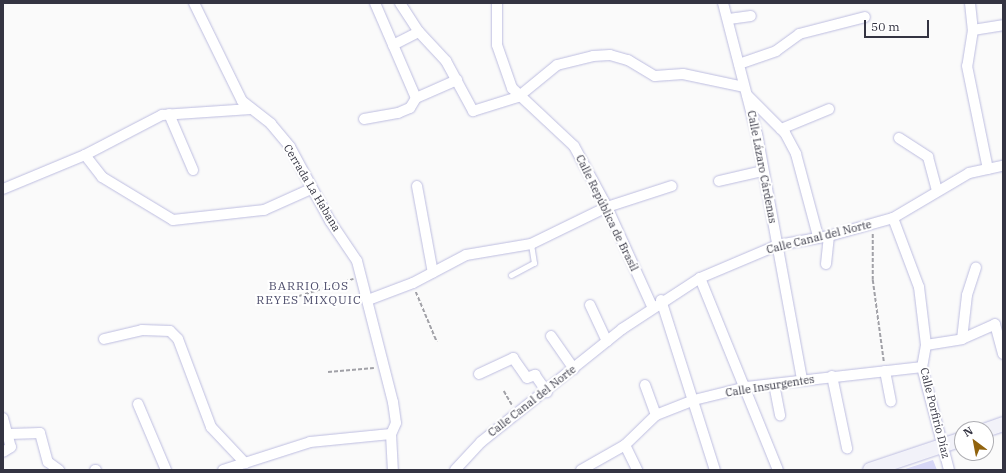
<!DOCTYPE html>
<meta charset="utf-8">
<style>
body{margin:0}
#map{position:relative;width:1006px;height:473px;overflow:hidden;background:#fafafa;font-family:"IBM Plex Serif",serif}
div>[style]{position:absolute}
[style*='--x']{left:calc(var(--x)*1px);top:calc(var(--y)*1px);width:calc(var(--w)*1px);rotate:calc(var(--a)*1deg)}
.green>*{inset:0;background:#d7d7f6}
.path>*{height:1.5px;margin-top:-0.75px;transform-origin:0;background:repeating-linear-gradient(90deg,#a1a1a7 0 4px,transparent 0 6px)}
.roads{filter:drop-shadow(0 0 1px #bdbde0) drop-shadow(0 0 1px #bdbde0)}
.lane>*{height:5px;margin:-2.5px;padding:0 2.5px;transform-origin:2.5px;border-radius:2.5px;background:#fff}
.street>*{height:10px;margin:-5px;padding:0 5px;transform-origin:5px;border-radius:5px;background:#fff}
.secondary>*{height:14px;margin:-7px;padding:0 7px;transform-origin:7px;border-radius:7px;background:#f2f2f9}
span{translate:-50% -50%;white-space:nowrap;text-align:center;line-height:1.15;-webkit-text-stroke:4px #fff;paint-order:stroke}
.street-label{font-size:11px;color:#343442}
.neighbourhood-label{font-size:12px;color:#4f4f6d;letter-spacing:1px}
.frame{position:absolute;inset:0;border:4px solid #343442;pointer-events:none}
.north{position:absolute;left:954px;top:421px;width:40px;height:40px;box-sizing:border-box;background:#fff;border:1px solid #aeaeb3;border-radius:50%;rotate:328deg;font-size:11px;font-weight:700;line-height:16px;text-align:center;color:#343442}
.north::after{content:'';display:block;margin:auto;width:14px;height:18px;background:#91630e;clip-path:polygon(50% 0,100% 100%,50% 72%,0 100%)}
.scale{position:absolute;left:864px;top:20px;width:65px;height:18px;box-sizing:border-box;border:2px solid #343442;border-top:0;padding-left:5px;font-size:12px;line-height:14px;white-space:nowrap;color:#343442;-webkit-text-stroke:3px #fff;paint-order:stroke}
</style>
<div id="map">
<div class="green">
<div style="clip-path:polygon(933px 460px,937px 470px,902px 470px)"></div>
</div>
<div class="path">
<div style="--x:873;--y:234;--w:46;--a:90"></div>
<div style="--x:873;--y:280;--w:82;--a:82.3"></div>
<div style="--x:416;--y:292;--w:54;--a:67.2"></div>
<div style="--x:299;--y:296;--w:57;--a:-17.5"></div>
<div style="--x:328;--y:372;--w:46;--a:-5"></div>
<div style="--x:504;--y:391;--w:16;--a:60"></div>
</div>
<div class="roads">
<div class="lane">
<div style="--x:511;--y:275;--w:26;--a:-28"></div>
<div style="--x:534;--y:263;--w:19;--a:-99"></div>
</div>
<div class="street">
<div style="--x:194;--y:3;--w:109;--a:63.9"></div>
<div style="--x:242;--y:101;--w:37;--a:38"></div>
<div style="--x:271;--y:124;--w:30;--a:50"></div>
<div style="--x:290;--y:147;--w:84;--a:61.6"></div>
<div style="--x:330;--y:221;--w:48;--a:56"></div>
<div style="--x:357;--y:261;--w:146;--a:75.7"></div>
<div style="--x:393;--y:402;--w:21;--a:82"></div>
<div style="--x:396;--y:423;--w:12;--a:114"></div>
<div style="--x:391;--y:434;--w:36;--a:87"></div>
<div style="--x:375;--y:3;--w:103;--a:66.7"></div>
<div style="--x:400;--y:3;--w:35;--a:57"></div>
<div style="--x:419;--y:32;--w:40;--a:47"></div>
<div style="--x:446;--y:61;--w:57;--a:61.6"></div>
<div style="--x:473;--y:111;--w:47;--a:-17.3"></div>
<div style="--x:518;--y:97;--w:50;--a:-39.4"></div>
<div style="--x:557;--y:65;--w:37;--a:-14"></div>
<div style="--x:593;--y:56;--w:17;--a:-3"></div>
<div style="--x:610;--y:55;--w:19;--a:16"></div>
<div style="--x:628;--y:60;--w:31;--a:31"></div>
<div style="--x:655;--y:76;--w:28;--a:-4"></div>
<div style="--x:683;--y:74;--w:62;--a:12"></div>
<div style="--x:497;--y:3;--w:42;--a:90"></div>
<div style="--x:497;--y:45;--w:46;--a:70.8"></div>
<div style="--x:512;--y:88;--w:85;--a:43.1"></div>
<div style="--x:574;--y:146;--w:69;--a:61.6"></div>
<div style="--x:607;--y:207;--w:109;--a:65.6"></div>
<div style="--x:723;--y:3;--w:135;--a:75.5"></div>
<div style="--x:757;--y:134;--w:250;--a:79.6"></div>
<div style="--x:970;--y:3;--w:27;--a:84"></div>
<div style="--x:973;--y:30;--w:36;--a:99"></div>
<div style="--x:967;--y:66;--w:105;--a:78.5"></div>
<div style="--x:729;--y:19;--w:22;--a:-8"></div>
<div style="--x:973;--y:30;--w:30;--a:-9"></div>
<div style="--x:393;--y:45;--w:29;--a:-27"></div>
<div style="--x:739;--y:64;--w:39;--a:-19"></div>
<div style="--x:776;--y:51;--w:29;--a:-36"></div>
<div style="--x:799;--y:34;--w:68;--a:-14.4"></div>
<div style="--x:747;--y:95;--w:54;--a:45"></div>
<div style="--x:785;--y:133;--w:24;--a:62"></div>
<div style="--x:796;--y:154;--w:85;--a:75"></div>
<div style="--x:169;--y:114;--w:61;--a:66.8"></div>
<div style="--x:364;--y:119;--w:35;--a:-10"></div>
<div style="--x:398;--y:113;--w:13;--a:-23"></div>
<div style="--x:410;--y:108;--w:12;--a:-59"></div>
<div style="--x:416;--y:98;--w:45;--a:-23.7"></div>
<div style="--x:781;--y:129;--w:52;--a:-22.6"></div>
<div style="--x:899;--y:138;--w:35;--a:33"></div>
<div style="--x:928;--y:157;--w:34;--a:75"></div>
<div style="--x:85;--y:155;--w:28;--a:52"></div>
<div style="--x:102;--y:177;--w:83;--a:31.2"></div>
<div style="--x:173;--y:220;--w:92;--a:-6.3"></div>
<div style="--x:264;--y:210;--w:51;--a:-24.1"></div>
<div style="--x:719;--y:181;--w:44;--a:-13.1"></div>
<div style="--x:417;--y:186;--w:88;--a:79.6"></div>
<div style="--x:3;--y:189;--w:89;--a:-22.5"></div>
<div style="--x:85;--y:155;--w:87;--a:-27.5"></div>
<div style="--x:162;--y:115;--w:89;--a:-3.9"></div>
<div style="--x:893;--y:218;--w:74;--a:69.4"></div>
<div style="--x:919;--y:287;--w:58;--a:83.1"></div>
<div style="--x:926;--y:345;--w:22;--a:100"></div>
<div style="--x:922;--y:367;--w:106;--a:75.3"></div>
<div style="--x:826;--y:264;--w:28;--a:-84"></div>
<div style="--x:700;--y:278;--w:207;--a:67.9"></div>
<div style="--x:368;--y:300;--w:48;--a:-20.7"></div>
<div style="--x:413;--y:283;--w:60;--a:-27.8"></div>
<div style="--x:466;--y:255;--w:66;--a:-9.6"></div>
<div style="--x:531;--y:244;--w:85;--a:-26"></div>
<div style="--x:607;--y:207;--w:68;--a:-17.9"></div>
<div style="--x:661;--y:300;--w:178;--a:72.4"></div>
<div style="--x:590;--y:305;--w:40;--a:65"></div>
<div style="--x:551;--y:336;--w:40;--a:55.1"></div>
<div style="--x:104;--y:339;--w:39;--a:-13"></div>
<div style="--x:142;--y:330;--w:28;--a:2"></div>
<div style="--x:170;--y:331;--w:11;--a:45"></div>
<div style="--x:178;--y:339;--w:94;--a:69.4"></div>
<div style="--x:211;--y:427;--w:50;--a:46.6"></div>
<div style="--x:962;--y:339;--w:44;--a:-83.5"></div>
<div style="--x:967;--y:295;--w:29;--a:-72"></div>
<div style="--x:926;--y:345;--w:36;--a:-9"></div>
<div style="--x:962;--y:339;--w:36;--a:-24"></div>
<div style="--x:995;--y:324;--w:31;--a:75"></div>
<div style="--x:885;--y:371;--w:31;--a:79"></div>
<div style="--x:479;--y:374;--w:38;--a:-25"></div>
<div style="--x:513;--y:358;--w:24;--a:55"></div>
<div style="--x:527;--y:378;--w:9;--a:-21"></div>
<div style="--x:535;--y:375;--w:21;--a:55"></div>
<div style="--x:832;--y:376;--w:74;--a:78.2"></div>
<div style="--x:774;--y:384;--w:32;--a:79"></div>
<div style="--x:645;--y:385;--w:32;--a:70"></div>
<div style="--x:138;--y:404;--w:72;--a:67"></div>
<div style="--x:3;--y:418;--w:30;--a:75"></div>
<div style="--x:11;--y:447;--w:9;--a:148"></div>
<div style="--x:9;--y:434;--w:31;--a:-2"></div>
<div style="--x:40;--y:433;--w:30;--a:75"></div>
<div style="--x:48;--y:462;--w:14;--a:36"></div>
<div style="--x:625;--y:445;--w:28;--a:64"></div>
<div style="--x:95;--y:470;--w:1;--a:0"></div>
<div style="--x:223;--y:470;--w:91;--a:-17.8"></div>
<div style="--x:310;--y:442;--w:81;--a:-5.6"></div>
<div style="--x:455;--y:470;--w:38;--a:-47"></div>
<div style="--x:481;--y:442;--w:181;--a:-38.7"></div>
<div style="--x:622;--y:329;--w:93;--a:-33.2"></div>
<div style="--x:700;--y:278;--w:85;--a:-22.9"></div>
<div style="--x:778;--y:245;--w:52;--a:-10"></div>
<div style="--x:829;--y:236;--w:66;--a:-15.7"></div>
<div style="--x:893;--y:218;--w:88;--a:-30.6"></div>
<div style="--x:969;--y:173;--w:35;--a:-12"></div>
<div style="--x:581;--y:470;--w:51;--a:-29.6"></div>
<div style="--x:625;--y:445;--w:43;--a:-44.1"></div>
<div style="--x:656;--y:415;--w:41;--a:-21.5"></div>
<div style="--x:694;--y:400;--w:55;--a:-13.8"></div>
<div style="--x:747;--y:387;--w:176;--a:-6.5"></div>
</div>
<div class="secondary">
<div style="--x:986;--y:430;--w:18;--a:-19"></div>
<div style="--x:870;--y:470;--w:97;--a:-18.6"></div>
</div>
</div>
<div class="street-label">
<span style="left:762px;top:167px;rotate:79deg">Calle Lázaro Cárdenas</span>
<span style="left:312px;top:188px;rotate:59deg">Cerrada La Habana</span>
<span style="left:607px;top:213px;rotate:64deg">Calle República de Brasil</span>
<span style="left:819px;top:237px;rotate:-14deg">Calle Canal del Norte</span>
<span style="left:770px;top:386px;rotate:-9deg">Calle Insurgentes</span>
<span style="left:532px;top:401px;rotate:-38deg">Calle Canal del Norte</span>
<span style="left:935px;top:413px;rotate:76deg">Calle Porfirio Díaz</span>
</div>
<div class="neighbourhood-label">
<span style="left:309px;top:293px">BARRIO LOS<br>REYES MIXQUIC</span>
</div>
<div class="frame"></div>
<div class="north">N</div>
<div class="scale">50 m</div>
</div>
